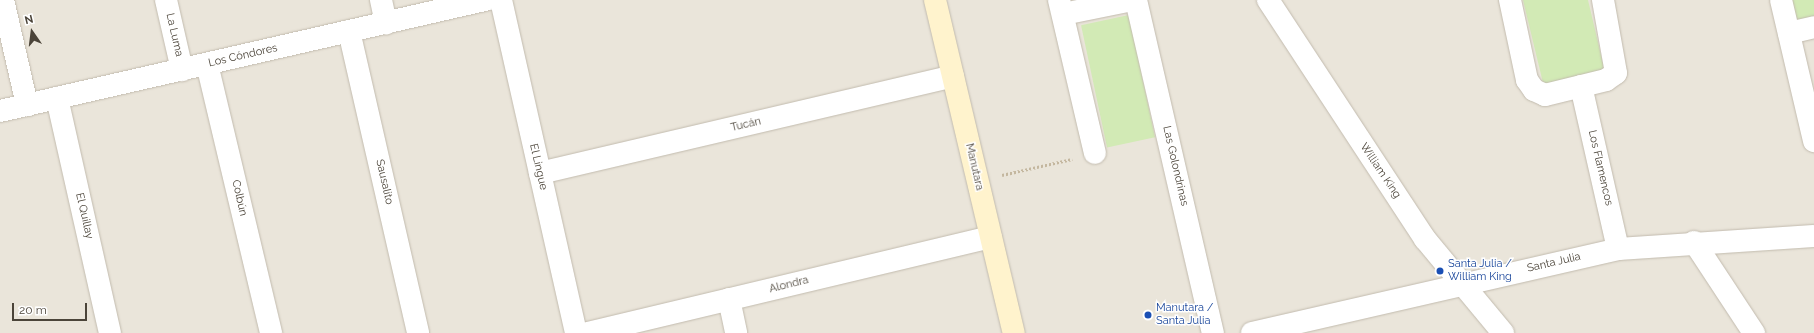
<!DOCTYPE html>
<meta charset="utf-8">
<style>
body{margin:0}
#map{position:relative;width:1814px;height:333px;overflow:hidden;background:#f6f3ec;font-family:Raleway,sans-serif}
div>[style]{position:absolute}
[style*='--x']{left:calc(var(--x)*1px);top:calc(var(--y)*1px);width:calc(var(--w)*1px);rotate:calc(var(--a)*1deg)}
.residential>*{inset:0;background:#eae5da;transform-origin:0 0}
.green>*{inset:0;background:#d2eab5;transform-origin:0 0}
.path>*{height:2.5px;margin-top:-1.25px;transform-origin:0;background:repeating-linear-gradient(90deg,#c4b79f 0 2px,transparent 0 4px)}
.roads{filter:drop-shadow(0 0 1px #c2bbae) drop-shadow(0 0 1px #c2bbae)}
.minor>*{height:22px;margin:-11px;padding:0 11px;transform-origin:11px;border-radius:11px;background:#fff}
.tertiary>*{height:22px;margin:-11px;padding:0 11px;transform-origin:11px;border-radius:11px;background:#fff}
.secondary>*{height:22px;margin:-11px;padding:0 11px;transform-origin:11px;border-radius:11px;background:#fff3cd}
.dots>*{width:11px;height:11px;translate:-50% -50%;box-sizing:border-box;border:2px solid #fff;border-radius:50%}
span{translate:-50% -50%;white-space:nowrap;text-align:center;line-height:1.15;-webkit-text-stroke:3px #fff;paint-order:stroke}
.street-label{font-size:11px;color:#4b4439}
.transit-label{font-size:11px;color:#164399}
.left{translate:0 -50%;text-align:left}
.north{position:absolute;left:12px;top:12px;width:40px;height:40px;-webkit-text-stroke:3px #fff;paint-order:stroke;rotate:346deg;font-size:11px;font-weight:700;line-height:16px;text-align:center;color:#4b4439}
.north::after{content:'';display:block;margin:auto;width:14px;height:18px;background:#4b4439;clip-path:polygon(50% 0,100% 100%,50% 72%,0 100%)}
.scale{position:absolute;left:12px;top:303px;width:75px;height:18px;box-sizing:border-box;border:2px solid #4b4439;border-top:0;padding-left:5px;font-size:12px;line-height:14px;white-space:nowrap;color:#4b4439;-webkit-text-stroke:3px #fff;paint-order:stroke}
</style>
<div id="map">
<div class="residential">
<div style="left:0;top:0;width:1814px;height:333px"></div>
</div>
<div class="green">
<div style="clip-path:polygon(1523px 0,1588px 0,1605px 72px,1544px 87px)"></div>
<div style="clip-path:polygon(1792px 0,1814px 0,1814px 21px,1798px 25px)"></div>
<div style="left:1129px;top:15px;width:125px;height:49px;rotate:78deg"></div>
</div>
<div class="path">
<div style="--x:1002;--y:175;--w:72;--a:-12.9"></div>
</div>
<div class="roads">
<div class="minor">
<div style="--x:3;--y:0;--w:108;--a:77.1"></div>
<div style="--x:166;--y:0;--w:72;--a:77.1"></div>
<div style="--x:381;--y:0;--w:24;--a:78"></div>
<div style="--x:501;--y:0;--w:341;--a:77.3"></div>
<div style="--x:1059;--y:0;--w:157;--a:76.8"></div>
<div style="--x:1136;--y:0;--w:342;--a:77"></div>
<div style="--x:1268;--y:0;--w:286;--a:56.7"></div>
<div style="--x:1425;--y:239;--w:122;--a:50.3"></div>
<div style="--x:1510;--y:0;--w:82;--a:78"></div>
<div style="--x:1527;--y:80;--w:12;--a:55"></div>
<div style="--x:1534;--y:90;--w:12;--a:24"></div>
<div style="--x:1545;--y:95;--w:63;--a:-13.8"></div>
<div style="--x:1606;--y:80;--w:12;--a:-35"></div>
<div style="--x:1616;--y:73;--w:74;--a:-100.1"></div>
<div style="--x:1781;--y:0;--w:145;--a:76.8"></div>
<div style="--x:1063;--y:14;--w:70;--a:-11.5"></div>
<div style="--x:349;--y:31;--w:310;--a:77.1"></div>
<div style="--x:1789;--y:33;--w:26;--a:-13"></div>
<div style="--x:207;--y:64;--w:277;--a:76.6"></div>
<div style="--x:1581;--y:86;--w:167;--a:77.2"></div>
<div style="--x:57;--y:98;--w:241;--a:77.3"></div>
<div style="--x:0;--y:111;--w:499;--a:-12.9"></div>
<div style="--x:540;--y:173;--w:424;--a:-13.2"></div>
<div style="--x:1694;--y:242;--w:109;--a:56.6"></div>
<div style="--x:729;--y:299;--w:35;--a:78"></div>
<div style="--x:588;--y:333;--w:414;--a:-13.4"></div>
</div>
<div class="tertiary">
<div style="--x:1252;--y:333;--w:376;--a:-12.9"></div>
<div style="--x:1618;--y:249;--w:196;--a:-3.8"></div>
</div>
<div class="secondary">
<div style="--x:935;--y:0;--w:342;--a:76.7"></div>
</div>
</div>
<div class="dots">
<div style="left:1440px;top:271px;background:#1a4fb4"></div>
<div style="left:1148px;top:315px;background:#1a4fb4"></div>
</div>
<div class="street-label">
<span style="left:174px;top:35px;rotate:77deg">La Luma</span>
<span style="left:243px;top:56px;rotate:-13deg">Los Cóndores</span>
<span style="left:746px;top:125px;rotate:-13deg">Tucán</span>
<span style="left:1175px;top:166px;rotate:77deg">Las Golondrinas</span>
<span style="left:538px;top:167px;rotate:77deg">El Lingue</span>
<span style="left:974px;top:167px;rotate:77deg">Manutara</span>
<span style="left:1600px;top:168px;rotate:77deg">Los Flamencos</span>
<span style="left:1380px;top:171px;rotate:56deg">William King</span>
<span style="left:384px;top:182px;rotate:77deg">Sausalito</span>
<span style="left:239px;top:198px;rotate:77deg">Colbún</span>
<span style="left:84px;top:216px;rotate:77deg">El Quillay</span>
<span style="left:1554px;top:263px;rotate:-13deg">Santa Julia</span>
<span style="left:789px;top:285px;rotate:-14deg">Alondra</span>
</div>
<div class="transit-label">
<span class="left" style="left:1448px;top:271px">Santa Julia /<br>William King</span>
<span class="left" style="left:1156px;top:315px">Manutara /<br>Santa Julia</span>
</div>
<div class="north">N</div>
<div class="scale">20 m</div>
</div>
